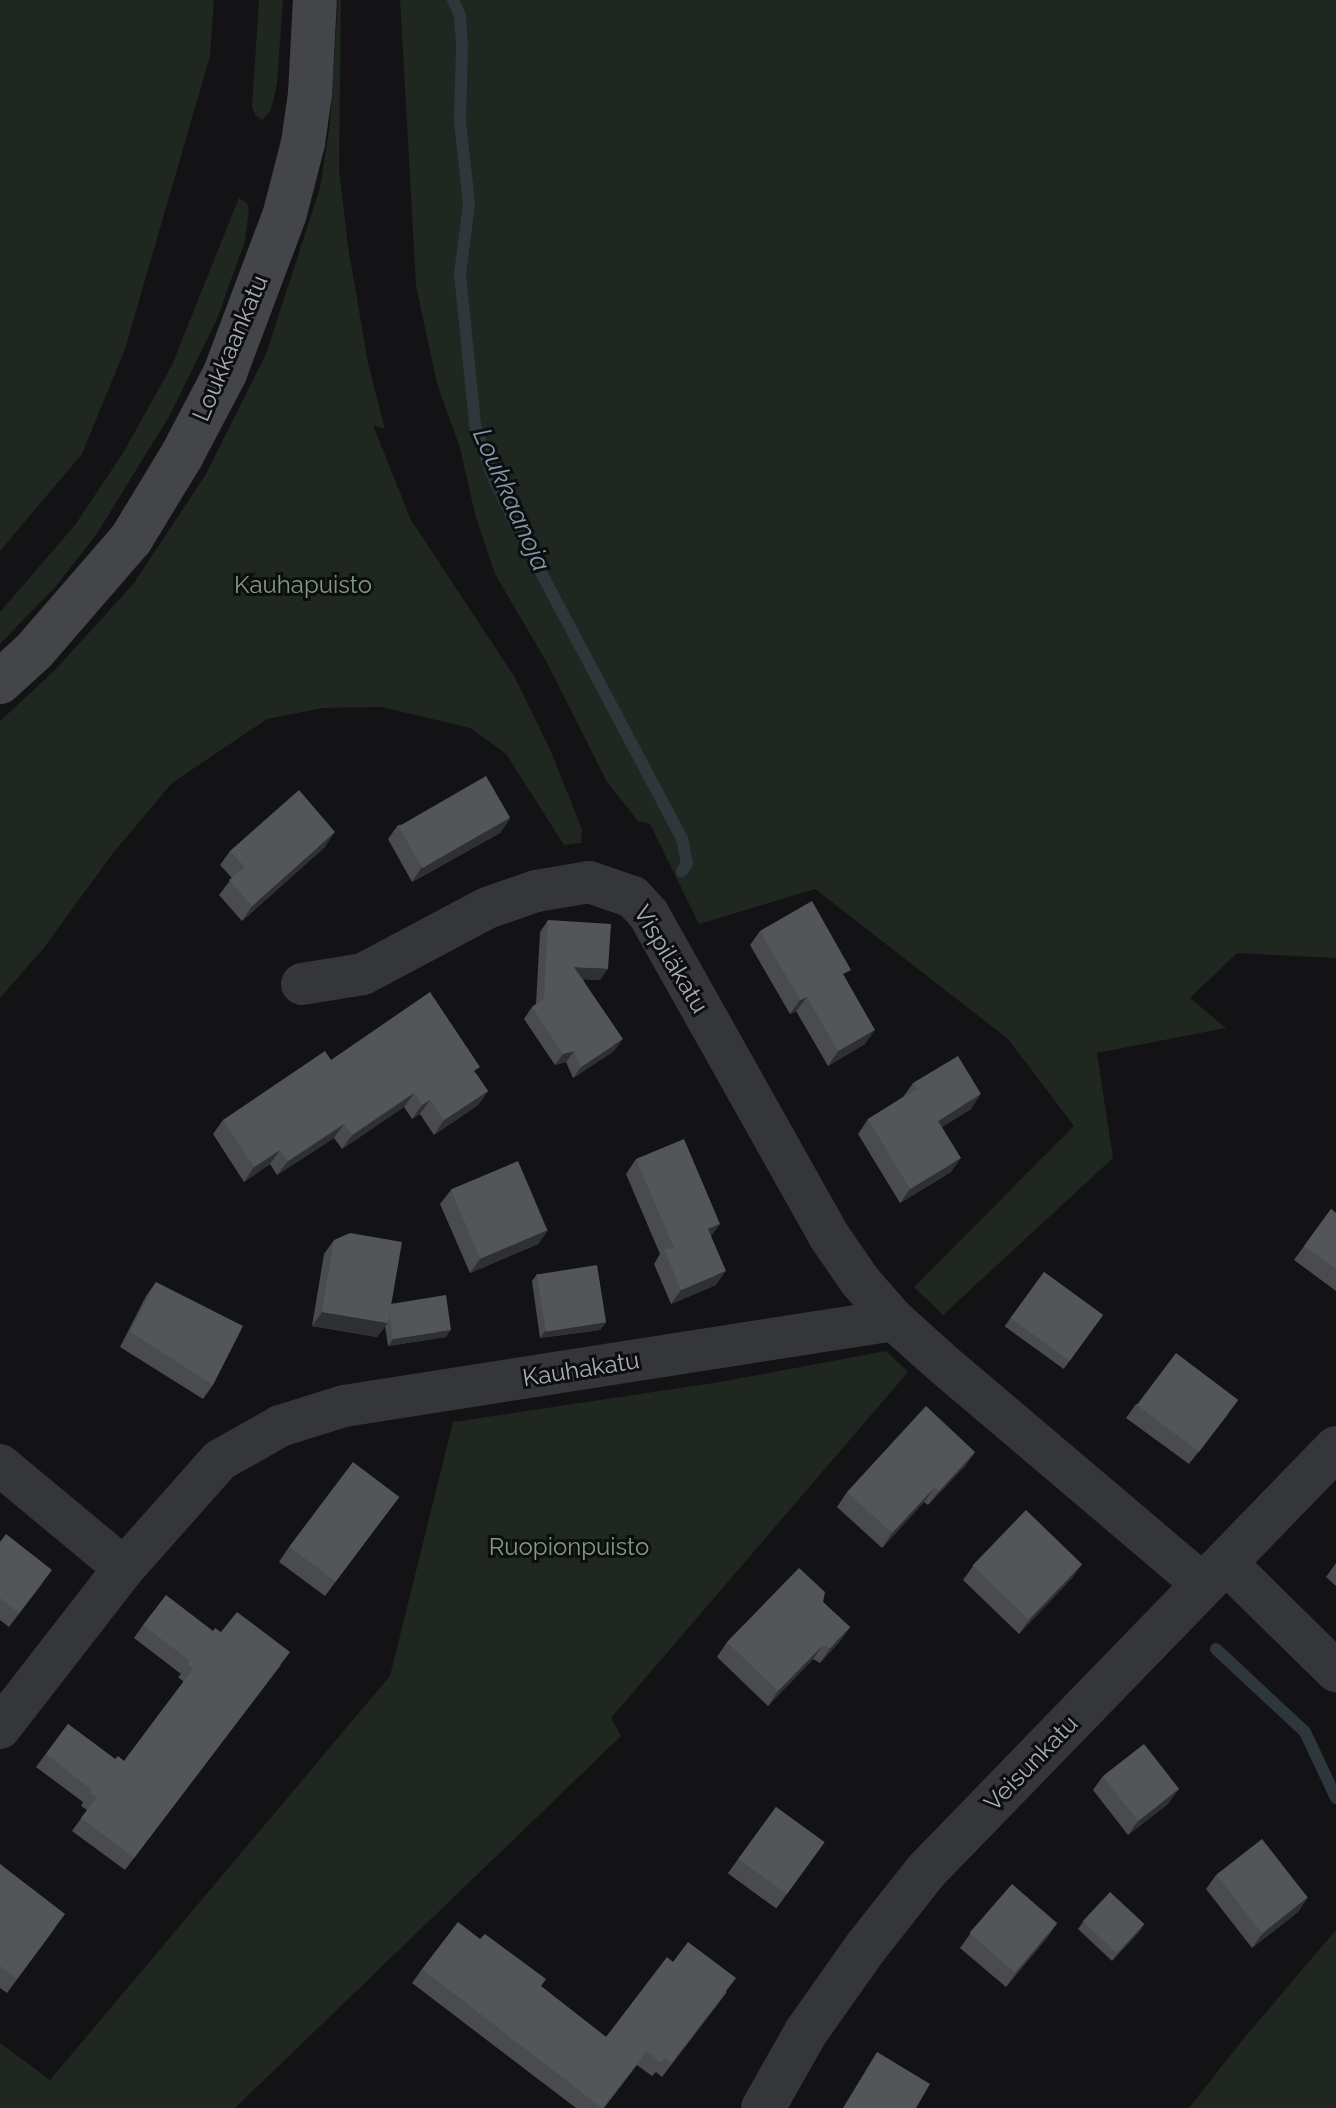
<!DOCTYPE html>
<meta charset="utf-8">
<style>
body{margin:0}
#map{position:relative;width:1336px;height:2108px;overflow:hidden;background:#131315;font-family:Raleway,sans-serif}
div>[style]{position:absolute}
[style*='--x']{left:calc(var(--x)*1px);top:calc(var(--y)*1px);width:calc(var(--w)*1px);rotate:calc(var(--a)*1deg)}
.green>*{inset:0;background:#202620}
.stream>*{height:12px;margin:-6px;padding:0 6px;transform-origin:6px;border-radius:6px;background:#2e373c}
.minor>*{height:42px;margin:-21px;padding:0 21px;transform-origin:21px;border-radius:21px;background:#353639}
.tertiary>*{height:44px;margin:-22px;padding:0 22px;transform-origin:22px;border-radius:22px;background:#353639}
.secondary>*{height:44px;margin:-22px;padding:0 22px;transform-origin:22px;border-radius:22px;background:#434549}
.wall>*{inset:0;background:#494b4f;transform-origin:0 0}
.shaded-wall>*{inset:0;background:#2f3033}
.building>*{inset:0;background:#535659;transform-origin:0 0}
span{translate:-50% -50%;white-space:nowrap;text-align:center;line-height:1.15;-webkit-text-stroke:6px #0e0e10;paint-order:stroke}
.street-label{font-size:24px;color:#a6acb3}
.park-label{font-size:24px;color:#809c80}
.water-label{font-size:26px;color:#819bab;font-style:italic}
</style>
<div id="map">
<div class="green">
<div style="clip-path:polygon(0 0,214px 0,210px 56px,125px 349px,82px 454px,0 551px)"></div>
<div style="clip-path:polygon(259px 0,283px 0,277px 84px,271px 110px,262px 120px,255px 115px,252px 107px)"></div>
<div style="clip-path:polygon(338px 0,341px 0,339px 170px,348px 246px,368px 363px,385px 429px,373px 425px,411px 520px,514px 676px,549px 747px,582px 829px,581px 843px,564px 845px,506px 754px,470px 728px,382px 707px,323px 708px,267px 719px,172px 783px,113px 853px,43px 949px,0 998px,0 721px,55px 670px,134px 583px,206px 474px,266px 354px,320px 188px,330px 123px)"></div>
<div style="clip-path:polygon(400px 0,1336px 0,1336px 958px,1237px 953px,1190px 998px,1226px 1028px,1097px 1053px,1113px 1158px,943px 1315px,914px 1287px,1074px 1126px,1008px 1039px,815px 889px,699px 924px,650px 824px,638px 821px,607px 782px,546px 661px,495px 574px,475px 514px,460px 448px,437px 384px,416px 286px)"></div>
<div style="clip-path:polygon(239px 198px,247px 203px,249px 210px,245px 241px,217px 319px,170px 415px,96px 535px,56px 586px,0 644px,0 612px,75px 525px,123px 453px,172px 365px)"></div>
<div style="clip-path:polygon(886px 1351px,908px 1372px,611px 1718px,621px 1736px,235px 2108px,0 2108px,0 2043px,50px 2080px,390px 1676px,453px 1422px,720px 1382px)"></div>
<div style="clip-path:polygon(1336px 1930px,1336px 2108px,1189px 2108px,1244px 2038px)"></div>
</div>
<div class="stream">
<div style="--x:453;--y:0;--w:17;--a:66"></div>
<div style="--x:460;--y:16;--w:30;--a:86"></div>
<div style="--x:462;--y:46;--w:75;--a:91.5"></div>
<div style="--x:460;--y:121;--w:83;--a:83.8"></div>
<div style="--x:469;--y:204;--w:71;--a:97.3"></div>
<div style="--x:460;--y:274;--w:152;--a:84.3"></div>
<div style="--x:475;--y:425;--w:50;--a:71.2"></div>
<div style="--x:491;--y:472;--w:61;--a:64.7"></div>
<div style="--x:517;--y:527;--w:352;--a:62.1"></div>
<div style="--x:682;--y:838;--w:26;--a:79"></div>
<div style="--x:687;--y:864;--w:9;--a:126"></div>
<div style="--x:1216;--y:1649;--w:122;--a:43"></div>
<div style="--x:1305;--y:1732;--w:73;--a:64.8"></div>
</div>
<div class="minor">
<div style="--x:302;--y:984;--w:62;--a:-9.3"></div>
<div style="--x:363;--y:974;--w:140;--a:-28"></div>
<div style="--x:487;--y:908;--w:52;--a:-19.1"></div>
<div style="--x:536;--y:891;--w:54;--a:-9.6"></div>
<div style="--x:589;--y:882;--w:46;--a:18.8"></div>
<div style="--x:633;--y:897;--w:24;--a:48"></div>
<div style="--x:649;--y:915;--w:368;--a:60.7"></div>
<div style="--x:829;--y:1236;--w:55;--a:55.4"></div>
<div style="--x:860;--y:1281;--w:52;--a:48.9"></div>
<div style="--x:894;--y:1320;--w:64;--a:41.9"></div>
<div style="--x:942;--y:1363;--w:342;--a:40.3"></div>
<div style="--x:0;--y:1465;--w:161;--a:39.7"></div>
<div style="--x:1225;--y:1562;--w:156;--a:44.5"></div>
<div style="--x:0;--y:1728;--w:202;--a:-52.2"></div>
<div style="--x:124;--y:1568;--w:144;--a:-48.4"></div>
<div style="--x:220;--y:1460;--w:69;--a:-29.5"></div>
<div style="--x:280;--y:1426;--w:67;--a:-17.4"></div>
<div style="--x:344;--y:1406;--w:557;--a:-8.89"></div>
</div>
<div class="tertiary">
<div style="--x:763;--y:2108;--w:87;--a:-60.5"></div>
<div style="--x:806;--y:2032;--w:104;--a:-54.8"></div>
<div style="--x:866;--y:1947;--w:97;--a:-51.7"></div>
<div style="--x:926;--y:1871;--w:589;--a:-45.89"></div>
</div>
<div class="secondary">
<div style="--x:0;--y:682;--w:46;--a:-42.4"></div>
<div style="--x:34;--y:651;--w:148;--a:-49.1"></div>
<div style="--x:131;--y:539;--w:98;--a:-58.7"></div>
<div style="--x:182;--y:455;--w:93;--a:-62.3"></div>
<div style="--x:225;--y:373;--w:171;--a:-69.4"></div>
<div style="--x:285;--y:213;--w:72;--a:-75.6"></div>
<div style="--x:303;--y:143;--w:49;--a:-81.9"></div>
<div style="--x:310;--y:94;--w:94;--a:-87"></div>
</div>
<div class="wall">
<div style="clip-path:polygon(510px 818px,500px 833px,412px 882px,388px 839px,398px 825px)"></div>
<div style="clip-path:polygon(325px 847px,242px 921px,219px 895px,232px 878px,220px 865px,230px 851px)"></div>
<div style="clip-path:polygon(548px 920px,600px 980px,583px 979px,614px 1051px,573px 1078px,566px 1062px,555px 1065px,524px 1019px,532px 1007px,536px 1004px,540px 932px)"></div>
<div style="clip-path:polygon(760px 931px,845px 978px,865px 1044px,828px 1066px,796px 1011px,790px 1014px,750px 945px)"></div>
<div style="clip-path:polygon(331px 1060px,476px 1073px,488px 1091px,478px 1105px,434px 1135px,420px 1114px,412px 1119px,404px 1107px,342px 1149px,334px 1138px,277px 1175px,270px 1164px,244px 1182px,213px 1134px,223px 1120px)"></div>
<div style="clip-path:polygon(913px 1083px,971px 1109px,942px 1127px,951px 1172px,900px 1203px,858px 1134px,868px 1119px,903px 1097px)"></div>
<div style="clip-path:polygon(636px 1159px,711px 1236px,716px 1285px,671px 1304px,654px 1264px,660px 1254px,626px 1174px)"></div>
<div style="clip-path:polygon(451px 1190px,548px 1230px,538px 1244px,470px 1273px,440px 1204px)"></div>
<div style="clip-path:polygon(1331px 1209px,1336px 1213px,1336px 1291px,1294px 1260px)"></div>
<div style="clip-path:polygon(334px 1240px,391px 1304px,446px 1337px,388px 1346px,385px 1326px,377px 1337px,312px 1326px,324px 1254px)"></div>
<div style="left:1044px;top:1272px;width:73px;height:67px;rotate:36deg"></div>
<div style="clip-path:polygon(537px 1274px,606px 1322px,600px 1330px,540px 1338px,532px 1281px)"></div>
<div style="clip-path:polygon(156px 1282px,213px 1385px,203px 1399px,120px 1347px,146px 1296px)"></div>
<div style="clip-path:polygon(1136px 1404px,1228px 1414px,1189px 1464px,1126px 1418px)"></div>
<div style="clip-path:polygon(975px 1452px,965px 1466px,928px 1505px,924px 1502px,882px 1548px,837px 1507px,847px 1492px)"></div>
<div style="clip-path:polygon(399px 1497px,325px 1596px,279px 1562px,289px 1547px)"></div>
<div style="clip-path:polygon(0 1542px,42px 1584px,9px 1627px,0 1620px)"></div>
<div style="clip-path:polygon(1336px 1563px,1336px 1586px,1326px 1577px)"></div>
<div style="clip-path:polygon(1082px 1564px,1072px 1578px,1019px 1634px,963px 1580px,973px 1566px)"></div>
<div style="clip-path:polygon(823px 1602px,850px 1627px,840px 1641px,820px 1663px,813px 1659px,768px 1706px,717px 1657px,727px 1642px)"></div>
<div style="clip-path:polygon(143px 1625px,221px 1632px,281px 1665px,125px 1870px,72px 1831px,87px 1810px,81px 1806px,83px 1802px,36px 1767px,68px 1724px,115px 1759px,124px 1761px,184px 1682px,178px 1677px,181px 1674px,134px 1638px)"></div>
<div style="clip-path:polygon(1103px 1776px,1169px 1803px,1128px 1835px,1093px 1790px)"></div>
<div style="left:776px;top:1807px;width:60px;height:82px;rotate:36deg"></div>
<div style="clip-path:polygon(0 1864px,55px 1928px,7px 1993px,0 1988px)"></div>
<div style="clip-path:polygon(1216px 1875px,1308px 1897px,1298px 1912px,1252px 1948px,1206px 1889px)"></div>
<div style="clip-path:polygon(1083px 1922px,1144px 1924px,1139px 1932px,1112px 1961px,1078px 1929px)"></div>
<div style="clip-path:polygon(1057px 1923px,1047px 1938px,1006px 1987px,960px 1948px,970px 1934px)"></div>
<div style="clip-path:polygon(480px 1939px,606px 2037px,673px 1962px,727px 1992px,662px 2077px,656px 2072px,652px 2076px,637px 2065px,604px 2108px,576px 2108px,412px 1983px,422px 1969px)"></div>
</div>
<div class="shaded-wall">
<div style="clip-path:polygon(510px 818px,500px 833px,412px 882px,422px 867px)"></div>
<div style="clip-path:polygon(335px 832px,325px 847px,242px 921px,252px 906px)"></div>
<div style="clip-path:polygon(574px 967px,608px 969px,600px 980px,566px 978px)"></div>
<div style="clip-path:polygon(807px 997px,796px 1011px,790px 1014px,800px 1000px)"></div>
<div style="clip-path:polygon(875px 1030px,865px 1044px,828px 1066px,838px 1051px)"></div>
<div style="clip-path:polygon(623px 1039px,614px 1051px,573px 1078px,581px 1067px)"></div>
<div style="clip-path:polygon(574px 1051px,566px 1062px,555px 1065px,563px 1054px)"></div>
<div style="clip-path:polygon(488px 1091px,478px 1105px,434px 1135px,444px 1120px)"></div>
<div style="clip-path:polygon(414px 1093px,404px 1107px,342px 1149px,352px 1135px)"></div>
<div style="clip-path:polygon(981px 1094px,971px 1109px,928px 1135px,938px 1121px)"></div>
<div style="clip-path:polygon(430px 1100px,420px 1114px,412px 1119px,422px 1105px)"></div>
<div style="clip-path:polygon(344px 1124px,334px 1138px,277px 1175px,288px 1161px)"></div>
<div style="clip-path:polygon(280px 1150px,270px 1164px,244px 1182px,254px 1167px)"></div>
<div style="clip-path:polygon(961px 1158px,951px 1172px,900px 1203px,910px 1189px)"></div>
<div style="clip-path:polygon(720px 1224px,710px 1238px,708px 1229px)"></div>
<div style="clip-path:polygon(548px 1230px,538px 1244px,470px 1273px,480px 1259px)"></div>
<div style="clip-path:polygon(726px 1271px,716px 1285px,671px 1304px,681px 1290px)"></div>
<div style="clip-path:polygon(322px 1312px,388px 1323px,377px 1337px,312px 1326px)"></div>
<div style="clip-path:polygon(606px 1322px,600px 1330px,540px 1338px,545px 1331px)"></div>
<div style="clip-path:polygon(451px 1330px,446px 1337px,388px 1346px,393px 1339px)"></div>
<div style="clip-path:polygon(975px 1452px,965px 1466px,928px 1505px,939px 1491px)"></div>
<div style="clip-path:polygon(934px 1488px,924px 1502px,882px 1548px,892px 1533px)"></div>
<div style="clip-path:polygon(1082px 1564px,1072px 1578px,1019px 1634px,1029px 1620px)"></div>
<div style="clip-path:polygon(52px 1570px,42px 1584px,9px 1627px,19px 1613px)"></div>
<div style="clip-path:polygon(850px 1627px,840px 1641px,820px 1663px,830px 1648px)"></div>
<div style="clip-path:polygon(823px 1645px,813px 1659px,768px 1706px,778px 1691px)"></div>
<div style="clip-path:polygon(1179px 1789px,1169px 1803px,1128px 1835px,1138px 1821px)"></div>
<div style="clip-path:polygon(1308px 1897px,1298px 1912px,1252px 1948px,1262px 1934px)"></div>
<div style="clip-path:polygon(1057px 1923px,1047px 1938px,1006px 1987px,1016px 1973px)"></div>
<div style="clip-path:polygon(1144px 1924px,1139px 1932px,1112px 1961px,1117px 1954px)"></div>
</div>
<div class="building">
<div style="left:486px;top:776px;width:48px;height:101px;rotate:60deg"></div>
<div style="clip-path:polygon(299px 790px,335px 832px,252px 906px,229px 880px,245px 867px,230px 851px)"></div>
<div style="clip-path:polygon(812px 901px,851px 970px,843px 974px,875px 1030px,838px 1051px,807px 997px,800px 1000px,760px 931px)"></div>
<div style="clip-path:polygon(548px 920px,611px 924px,608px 969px,574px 967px,623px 1039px,581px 1067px,574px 1051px,563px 1054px,532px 1007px,544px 999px)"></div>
<div style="clip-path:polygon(430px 992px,480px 1067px,474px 1071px,488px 1091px,444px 1120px,430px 1100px,422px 1105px,414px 1093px,352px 1135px,344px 1124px,288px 1161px,280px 1150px,254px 1167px,223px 1120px,325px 1051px,331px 1060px)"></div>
<div style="clip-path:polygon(958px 1056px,981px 1094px,938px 1121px,961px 1158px,910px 1189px,868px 1119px,917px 1089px,913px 1083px)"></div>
<div style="clip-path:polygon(684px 1139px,720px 1224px,708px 1229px,726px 1271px,681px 1290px,664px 1249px,674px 1248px,636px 1159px)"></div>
<div style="left:518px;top:1161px;width:75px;height:73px;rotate:67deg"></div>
<div style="clip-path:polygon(1331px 1209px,1336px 1213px,1336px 1269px,1304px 1246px)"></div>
<div style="clip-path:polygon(350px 1233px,402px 1242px,388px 1323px,322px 1312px,334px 1240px)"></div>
<div style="left:597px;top:1265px;width:58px;height:61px;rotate:81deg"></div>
<div style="left:1044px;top:1272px;width:73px;height:57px;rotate:36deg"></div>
<div style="clip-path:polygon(156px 1282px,243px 1326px,213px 1385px,130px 1332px)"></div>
<div style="clip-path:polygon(446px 1295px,451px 1330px,393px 1339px,389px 1312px,391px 1304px)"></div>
<div style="left:1176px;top:1353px;width:78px;height:65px;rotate:37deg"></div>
<div style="clip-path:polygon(926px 1406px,975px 1452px,939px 1491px,934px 1488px,892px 1533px,847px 1492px)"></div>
<div style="left:353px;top:1462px;width:58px;height:106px;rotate:37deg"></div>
<div style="left:1026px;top:1510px;width:78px;height:77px;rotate:44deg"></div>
<div style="clip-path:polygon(6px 1534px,52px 1570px,19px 1613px,0 1598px,0 1542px)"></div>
<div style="clip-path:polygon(799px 1568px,825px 1592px,823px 1602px,850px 1627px,830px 1648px,823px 1645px,778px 1691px,727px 1642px)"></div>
<div style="clip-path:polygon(166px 1595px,213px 1631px,215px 1628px,221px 1632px,237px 1612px,290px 1652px,134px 1858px,81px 1818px,97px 1797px,90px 1793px,92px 1790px,46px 1754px,68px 1724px,115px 1759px,118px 1756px,124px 1761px,159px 1714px,193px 1669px,187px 1664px,190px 1661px,143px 1625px)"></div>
<div style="left:1144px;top:1744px;width:57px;height:52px;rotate:52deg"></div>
<div style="left:776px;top:1807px;width:60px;height:64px;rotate:36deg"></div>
<div style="left:1262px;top:1839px;width:74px;height:58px;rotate:52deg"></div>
<div style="clip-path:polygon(0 1864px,65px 1914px,17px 1979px,0 1966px)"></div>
<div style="left:1012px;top:1884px;width:60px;height:65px;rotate:41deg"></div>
<div style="left:1110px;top:1892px;width:47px;height:40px;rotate:43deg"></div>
<div style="clip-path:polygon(458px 1922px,480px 1939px,485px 1934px,546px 1979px,541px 1986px,606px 2037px,667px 1957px,673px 1962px,688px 1942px,736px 1978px,671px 2063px,665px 2058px,661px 2063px,647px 2051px,602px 2108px,422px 1969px)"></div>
<div style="clip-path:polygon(877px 2052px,930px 2084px,916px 2108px,843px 2108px)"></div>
</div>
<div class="street-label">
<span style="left:230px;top:348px;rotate:-67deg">Loukkaankatu</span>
<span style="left:671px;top:959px;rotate:59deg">Vispiläkatu</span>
<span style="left:581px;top:1369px;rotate:-9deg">Kauhakatu</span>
<span style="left:1031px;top:1763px;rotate:-46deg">Veisunkatu</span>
</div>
<div class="park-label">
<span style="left:303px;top:585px">Kauhapuisto</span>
<span style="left:569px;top:1547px">Ruopionpuisto</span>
</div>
<div class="water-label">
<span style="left:511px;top:500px;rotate:66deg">Loukkaanoja</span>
</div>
</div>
